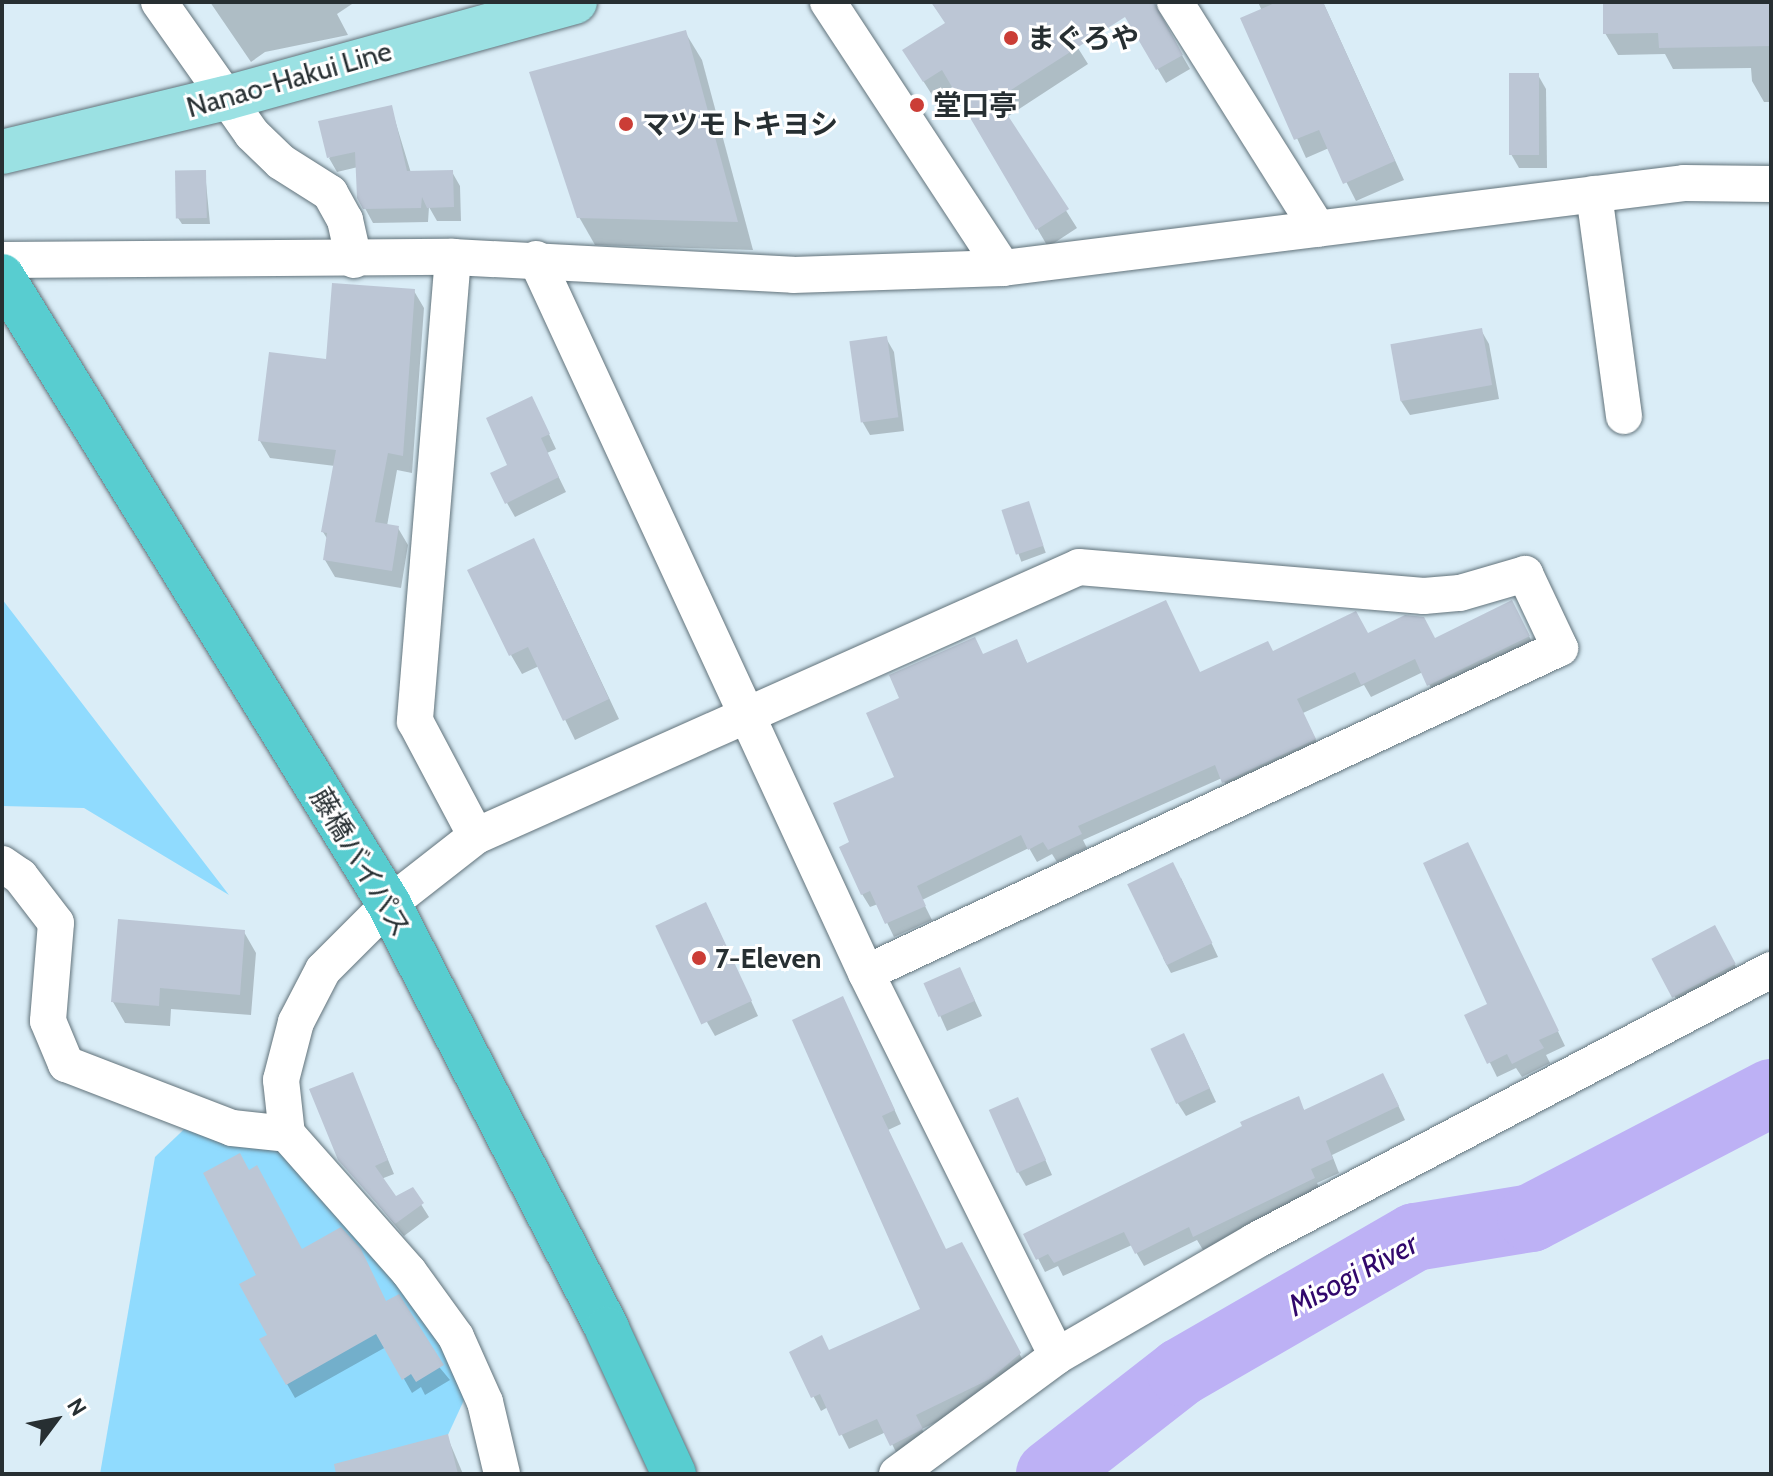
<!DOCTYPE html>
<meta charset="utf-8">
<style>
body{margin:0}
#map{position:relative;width:1773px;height:1476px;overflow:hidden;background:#daedf7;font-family:Cabin,"Noto Sans JP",sans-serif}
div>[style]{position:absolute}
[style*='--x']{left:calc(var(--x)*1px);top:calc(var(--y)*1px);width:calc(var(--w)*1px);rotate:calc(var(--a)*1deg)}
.green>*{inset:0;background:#90dbfe}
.shadow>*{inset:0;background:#0003;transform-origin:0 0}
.river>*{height:68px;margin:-34px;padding:0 34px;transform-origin:34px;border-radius:34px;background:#bdb1f5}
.building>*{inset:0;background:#bcc6d5;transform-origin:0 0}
.roads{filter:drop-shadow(0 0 2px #62737b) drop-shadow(0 0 2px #62737b)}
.street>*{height:36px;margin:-18px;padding:0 18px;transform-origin:18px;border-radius:18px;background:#fff}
.primary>*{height:44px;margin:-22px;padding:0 22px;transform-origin:22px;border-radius:22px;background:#9be1e3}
.highway>*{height:44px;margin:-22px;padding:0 22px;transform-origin:22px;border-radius:22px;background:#58cdd0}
.dots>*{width:22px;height:22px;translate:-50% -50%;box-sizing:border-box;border:4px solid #fff;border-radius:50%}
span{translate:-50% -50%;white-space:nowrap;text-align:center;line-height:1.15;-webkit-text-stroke:6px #fff;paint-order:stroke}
.poi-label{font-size:28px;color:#272f32;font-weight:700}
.left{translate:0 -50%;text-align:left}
.street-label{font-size:28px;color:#272f32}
.water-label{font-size:30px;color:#31076b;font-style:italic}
.frame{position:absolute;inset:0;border:4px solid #272f32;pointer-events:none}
.north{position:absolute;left:16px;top:1380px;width:80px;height:80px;-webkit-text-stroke:6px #fff;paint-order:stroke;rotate:58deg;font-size:22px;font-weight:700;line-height:32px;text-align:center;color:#272f32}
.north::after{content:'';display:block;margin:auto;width:28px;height:36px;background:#272f32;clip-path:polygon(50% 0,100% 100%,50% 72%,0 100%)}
</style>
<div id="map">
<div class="green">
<div style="clip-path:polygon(2px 599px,229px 895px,84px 808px,2px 806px)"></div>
<div style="clip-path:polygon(200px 1114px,261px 1131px,440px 1310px,464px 1400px,435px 1463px,425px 1474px,100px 1474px,155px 1157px)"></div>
</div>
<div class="shadow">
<div style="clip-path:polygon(210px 2px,355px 2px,337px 14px,348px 35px,265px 52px,251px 62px)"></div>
<div style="clip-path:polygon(931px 2px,1049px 2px,1088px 64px,1007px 117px,1077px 228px,1048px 247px,954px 86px,934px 98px,915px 68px,947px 24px)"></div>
<div style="clip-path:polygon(1118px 2px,1151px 2px,1190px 69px,1166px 83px)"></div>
<div style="clip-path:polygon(1258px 2px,1323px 2px,1404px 180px,1356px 201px,1329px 148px,1306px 158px,1243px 19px,1262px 11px)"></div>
<div style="clip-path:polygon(1605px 2px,1771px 2px,1771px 102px,1764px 102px,1752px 81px,1751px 68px,1673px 69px,1665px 54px,1618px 55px,1605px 33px)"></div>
<div style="clip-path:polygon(685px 32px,702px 60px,753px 250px,595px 245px,579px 217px)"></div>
<div style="clip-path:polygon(1538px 75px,1546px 89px,1547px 168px,1519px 168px,1511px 154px)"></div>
<div style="clip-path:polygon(391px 107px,411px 173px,452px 172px,460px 186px,461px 221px,437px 221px,429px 207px,428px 222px,373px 223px,359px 197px,358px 167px,337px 172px,329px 158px)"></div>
<div style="clip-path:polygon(205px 172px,210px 224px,182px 224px,178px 218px)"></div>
<div style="clip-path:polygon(414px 291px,424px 308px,412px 473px,397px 470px,387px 526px,398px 528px,408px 545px,401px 588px,335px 577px,325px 560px,328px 540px,323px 532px,335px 466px,270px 458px,260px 441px,328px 362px)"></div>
<div style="clip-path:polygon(1481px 330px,1489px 344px,1499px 399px,1410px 415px,1401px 401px,1392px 346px)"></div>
<div style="clip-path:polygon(886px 338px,894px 352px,904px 431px,870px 435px,862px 421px)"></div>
<div style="clip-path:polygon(539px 413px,556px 449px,547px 453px,566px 492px,515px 517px,507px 503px)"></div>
<div style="left:1028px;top:504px;width:52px;height:26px;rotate:70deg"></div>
<div style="clip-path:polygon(544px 560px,619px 719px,575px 740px,539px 666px,522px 674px,511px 655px)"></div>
<div style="clip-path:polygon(1519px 616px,1536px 650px,1436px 698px,1423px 672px,1371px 697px,1364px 685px,1303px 713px,1322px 753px,1232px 795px,1222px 778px,1083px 840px,1087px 848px,1057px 862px,1052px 854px,1037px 862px,1029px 848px,922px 900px,932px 920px,894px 937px,878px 904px,870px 907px,862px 894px,852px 843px,984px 656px,1023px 655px,1028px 665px,1200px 674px,1273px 653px,1367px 636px,1435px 641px)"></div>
<div style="clip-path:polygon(1181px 878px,1218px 957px,1171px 973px,1163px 958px)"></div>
<div style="clip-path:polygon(713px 918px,758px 1016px,715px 1036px,707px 1022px)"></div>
<div style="left:1714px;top:927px;width:50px;height:68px;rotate:61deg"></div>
<div style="clip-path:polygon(244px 932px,256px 953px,251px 1015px,171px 1009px,170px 1026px,125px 1023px,113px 1002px)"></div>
<div style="clip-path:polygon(926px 984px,967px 984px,982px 1016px,947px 1031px)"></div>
<div style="clip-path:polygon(1535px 984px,1565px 1046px,1546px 1055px,1550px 1063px,1522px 1077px,1516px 1068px,1497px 1077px,1467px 1016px)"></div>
<div style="clip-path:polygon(843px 998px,901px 1124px,888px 1130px,946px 1251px,969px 1258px,1027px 1368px,998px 1392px,922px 1429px,929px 1443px,899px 1458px,886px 1432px,849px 1449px,828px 1407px,821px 1411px,791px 1353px,830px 1352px,922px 1310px)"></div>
<div style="clip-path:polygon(1192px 1050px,1216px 1102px,1186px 1116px,1177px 1102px)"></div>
<div style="clip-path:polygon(352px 1074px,394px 1174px,381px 1179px,396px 1199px,412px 1190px,429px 1217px,404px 1236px,340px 1159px)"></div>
<div style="clip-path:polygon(1390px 1088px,1405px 1120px,1332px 1155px,1339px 1173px,1317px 1183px,1321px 1191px,1203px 1250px,1197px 1240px,1144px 1266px,1132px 1245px,1063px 1276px,1058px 1266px,1045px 1272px,1026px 1235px,1298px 1099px,1305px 1112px)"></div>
<div style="clip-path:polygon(1025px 1114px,1052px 1175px,1026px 1186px,1018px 1172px)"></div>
<div style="clip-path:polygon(301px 1251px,386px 1303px,450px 1380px,425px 1395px,421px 1387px,412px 1393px,386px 1347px,295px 1398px,262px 1340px,270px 1336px)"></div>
<div style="clip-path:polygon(447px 1436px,463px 1474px,394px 1474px)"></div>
</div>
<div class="river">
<div style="--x:1050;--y:1474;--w:166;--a:-37.9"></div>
<div style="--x:1181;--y:1372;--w:270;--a:-30"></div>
<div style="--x:1415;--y:1237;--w:118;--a:-9.3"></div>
<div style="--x:1531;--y:1218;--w:271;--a:-27.5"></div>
</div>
<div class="building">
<div style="clip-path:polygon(931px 2px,1154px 2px,1183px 55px,1156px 70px,1125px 17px,997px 99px,1069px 209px,1036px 230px,942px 70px,923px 82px,902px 50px,945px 23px)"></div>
<div style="clip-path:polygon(1277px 2px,1323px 2px,1395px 161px,1343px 184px,1319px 130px,1294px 140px,1240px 18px)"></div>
<div style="clip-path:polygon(1603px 2px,1771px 2px,1771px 46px,1659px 48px,1658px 33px,1603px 34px)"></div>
<div style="clip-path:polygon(686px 30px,738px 222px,577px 218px,529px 72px)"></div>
<div style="left:1509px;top:73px;width:30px;height:82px"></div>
<div style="clip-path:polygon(392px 105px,407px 171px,453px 170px,454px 207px,427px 208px,422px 197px,421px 208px,363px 209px,357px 198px,355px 152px,327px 158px,318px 121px)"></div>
<div style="left:206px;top:170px;width:48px;height:31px;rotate:89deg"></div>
<div style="clip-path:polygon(332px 283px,415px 289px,403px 456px,388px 453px,375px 522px,399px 526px,392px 571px,323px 560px,327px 533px,321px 532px,336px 450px,258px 441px,269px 352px,326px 359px)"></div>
<div style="left:1482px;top:328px;width:58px;height:93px;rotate:80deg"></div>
<div style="left:887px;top:336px;width:82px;height:38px;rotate:82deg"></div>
<div style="clip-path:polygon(532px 396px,550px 434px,541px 438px,559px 477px,505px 504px,490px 473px,507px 465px,486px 418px)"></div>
<div style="left:1029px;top:501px;width:47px;height:29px;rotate:72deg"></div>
<div style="clip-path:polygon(534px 538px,609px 699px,563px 721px,528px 647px,509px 656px,467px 570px)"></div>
<div style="clip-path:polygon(1166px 600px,1200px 672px,1268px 641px,1273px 651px,1356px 611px,1368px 633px,1405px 615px,1424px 617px,1435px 638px,1512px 600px,1530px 636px,1427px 686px,1415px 659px,1361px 685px,1355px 672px,1297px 699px,1316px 739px,1222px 783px,1215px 765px,1078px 826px,1082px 834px,1048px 850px,1043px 842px,1028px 850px,1021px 835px,917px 886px,926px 906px,885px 924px,870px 891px,861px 895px,839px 847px,849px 842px,833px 803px,894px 777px,866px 713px,899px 698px,889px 675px,975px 637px,983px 654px,1017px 639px,1027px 663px)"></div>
<div style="clip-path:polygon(1468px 842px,1559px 1031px,1539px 1040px,1544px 1048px,1512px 1064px,1507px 1054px,1487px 1064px,1464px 1015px,1487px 1004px,1423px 863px)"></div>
<div style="left:1173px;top:862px;width:90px;height:51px;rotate:64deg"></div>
<div style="left:706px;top:902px;width:109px;height:56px;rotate:65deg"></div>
<div style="clip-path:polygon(118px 919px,245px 930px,240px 995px,160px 988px,159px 1006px,111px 1002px)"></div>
<div style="left:1715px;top:925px;width:44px;height:72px;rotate:62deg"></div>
<div style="left:960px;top:967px;width:37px;height:40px;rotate:66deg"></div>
<div style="clip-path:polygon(843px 996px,895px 1110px,882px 1116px,946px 1249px,962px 1242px,1021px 1353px,990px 1379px,916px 1415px,923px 1429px,890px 1446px,877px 1419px,839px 1436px,820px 1394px,811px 1398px,789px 1352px,822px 1335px,829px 1350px,920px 1309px,792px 1020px)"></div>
<div style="left:1184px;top:1033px;width:61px;height:37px;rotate:65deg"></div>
<div style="clip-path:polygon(353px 1072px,388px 1160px,375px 1166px,396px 1196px,413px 1187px,424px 1203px,395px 1224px,338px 1160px,309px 1089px)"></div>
<div style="clip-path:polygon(1383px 1073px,1399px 1106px,1326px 1141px,1333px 1159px,1311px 1169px,1315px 1178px,1193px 1237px,1189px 1227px,1135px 1254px,1124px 1232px,1054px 1263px,1048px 1254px,1036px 1260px,1023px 1234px,1242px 1126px,1240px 1122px,1299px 1096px,1304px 1110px)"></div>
<div style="left:1018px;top:1097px;width:69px;height:32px;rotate:66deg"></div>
<div style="clip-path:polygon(240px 1153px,249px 1170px,257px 1165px,302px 1249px,341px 1227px,361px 1249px,386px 1301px,399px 1294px,444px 1365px,416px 1382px,411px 1374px,402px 1380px,376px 1334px,286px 1385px,259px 1339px,267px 1335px,239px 1284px,256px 1275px,203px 1173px)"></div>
<div style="clip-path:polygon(448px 1434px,458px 1474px,336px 1474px,334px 1464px)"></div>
</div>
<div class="roads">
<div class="street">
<div style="--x:159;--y:2;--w:161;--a:54.8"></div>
<div style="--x:252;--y:134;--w:40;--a:44"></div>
<div style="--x:281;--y:162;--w:58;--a:32.3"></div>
<div style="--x:330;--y:193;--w:31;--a:61"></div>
<div style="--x:345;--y:220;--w:41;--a:77.3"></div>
<div style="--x:828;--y:2;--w:318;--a:56.7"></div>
<div style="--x:1175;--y:2;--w:268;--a:57.8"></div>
<div style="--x:1594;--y:194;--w:224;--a:82.3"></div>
<div style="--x:453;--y:257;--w:466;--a:94.7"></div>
<div style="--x:415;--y:721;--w:130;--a:62.1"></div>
<div style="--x:476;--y:836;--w:110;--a:142"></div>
<div style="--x:389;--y:904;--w:93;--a:135"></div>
<div style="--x:323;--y:970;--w:59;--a:117.4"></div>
<div style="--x:296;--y:1022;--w:60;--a:104.5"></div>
<div style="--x:281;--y:1080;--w:54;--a:83.7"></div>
<div style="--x:287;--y:1134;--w:184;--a:48.5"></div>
<div style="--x:409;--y:1272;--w:80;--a:54.1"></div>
<div style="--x:456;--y:1337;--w:71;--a:66"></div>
<div style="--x:485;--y:1402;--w:74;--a:76.7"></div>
<div style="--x:536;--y:259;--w:787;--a:65.19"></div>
<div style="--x:866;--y:973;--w:428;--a:63.5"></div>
<div style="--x:2;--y:260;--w:451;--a:-0.4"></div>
<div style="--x:453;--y:257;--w:340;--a:3"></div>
<div style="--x:793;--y:275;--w:210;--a:-1.9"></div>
<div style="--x:1003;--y:268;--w:686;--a:-7.11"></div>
<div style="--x:1684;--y:183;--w:87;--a:0.7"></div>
<div style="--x:476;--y:836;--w:660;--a:-24.04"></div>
<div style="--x:1079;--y:567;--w:346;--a:4.8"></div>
<div style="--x:1424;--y:596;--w:36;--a:-5"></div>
<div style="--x:1460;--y:593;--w:68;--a:-16.3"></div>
<div style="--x:1525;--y:574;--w:82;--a:64.7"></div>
<div style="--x:1560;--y:648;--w:766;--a:154.91"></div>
<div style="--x:2;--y:864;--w:22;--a:34"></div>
<div style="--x:20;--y:876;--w:59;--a:52.5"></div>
<div style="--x:56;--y:923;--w:98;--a:94.7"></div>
<div style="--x:48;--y:1021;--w:47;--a:67.3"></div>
<div style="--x:66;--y:1064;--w:178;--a:21.1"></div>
<div style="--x:232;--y:1128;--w:55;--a:6.2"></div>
<div style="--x:897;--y:1474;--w:199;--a:-36.4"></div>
<div style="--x:1057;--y:1356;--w:229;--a:-30.1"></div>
<div style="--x:1255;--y:1241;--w:583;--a:-27.71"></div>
</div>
<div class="primary">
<div style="--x:2;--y:152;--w:230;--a:-13.6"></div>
<div style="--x:226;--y:98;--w:362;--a:-15.4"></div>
</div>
<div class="highway">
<div style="--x:2;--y:276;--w:738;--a:58.36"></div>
<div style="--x:389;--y:904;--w:478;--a:62.8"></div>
<div style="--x:607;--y:1329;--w:160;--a:65.2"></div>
</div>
</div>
<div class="dots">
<div style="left:1011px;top:38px;background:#cb3d36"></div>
<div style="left:917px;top:105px;background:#cb3d36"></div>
<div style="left:626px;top:124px;background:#cb3d36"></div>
<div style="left:699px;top:958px;background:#cb3d36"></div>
</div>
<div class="poi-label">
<span class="left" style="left:1027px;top:38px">まぐろや</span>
<span class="left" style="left:933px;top:105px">堂口亭</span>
<span class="left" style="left:642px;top:124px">マツモトキヨシ</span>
<span class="left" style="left:715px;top:958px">7-Eleven</span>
</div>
<div class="street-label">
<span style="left:289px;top:79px;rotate:-16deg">Nanao-Hakui Line</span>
<span style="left:361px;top:862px;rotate:59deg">藤橋バイパス</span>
</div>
<div class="water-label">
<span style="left:1353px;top:1275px;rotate:-28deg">Misogi River</span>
</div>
<div class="frame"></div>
<div class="north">N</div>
</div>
